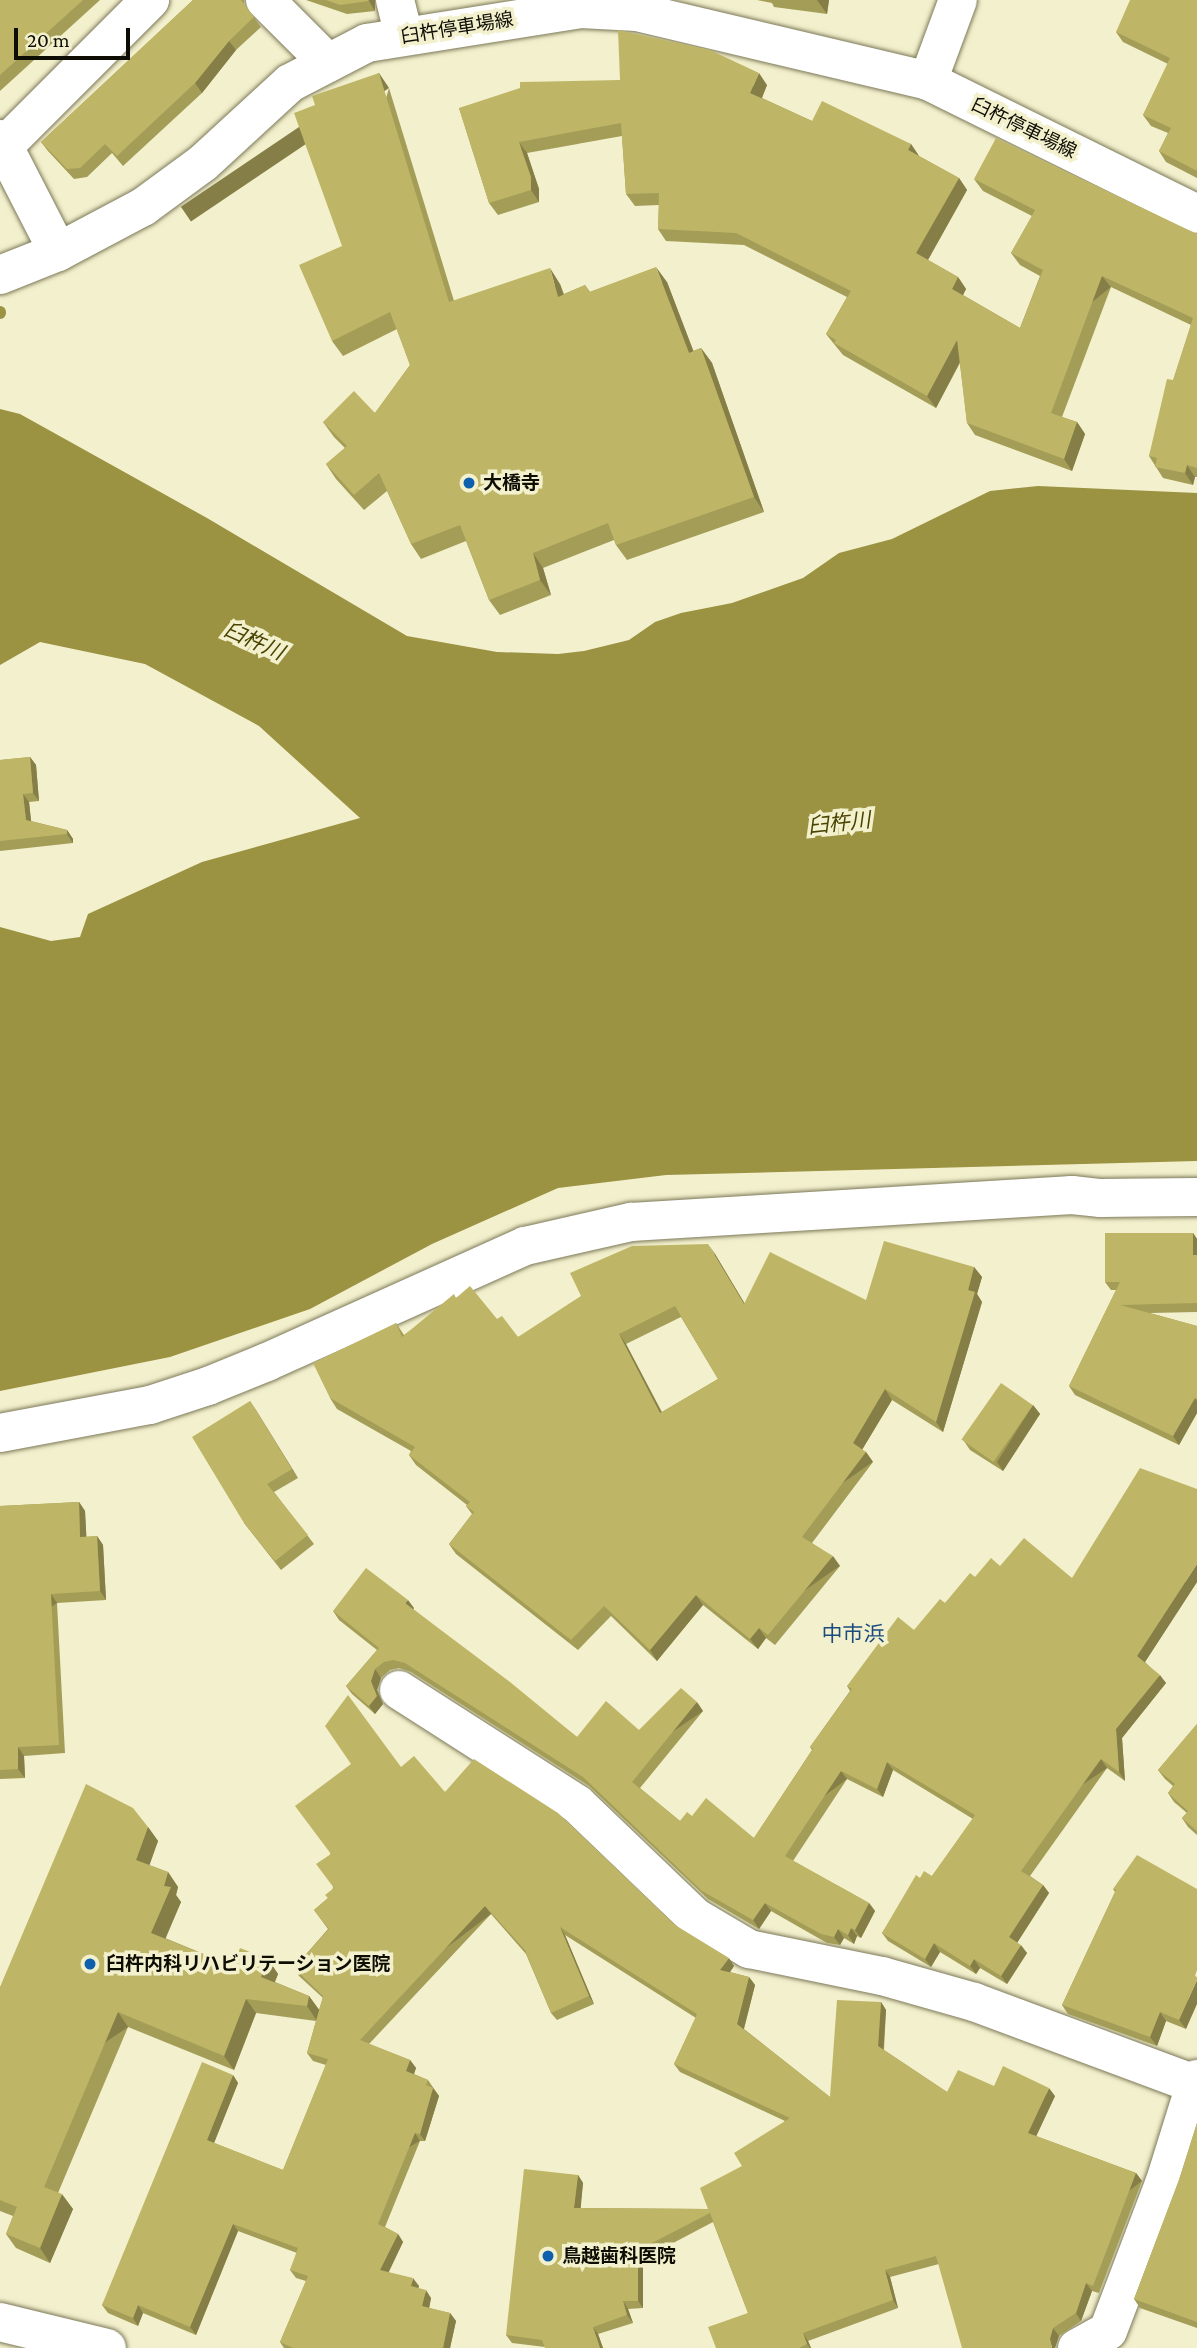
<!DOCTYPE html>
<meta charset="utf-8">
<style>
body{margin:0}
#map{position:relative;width:1197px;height:2348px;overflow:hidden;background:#f3f0cd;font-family:"Crimson Pro","Noto Sans JP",serif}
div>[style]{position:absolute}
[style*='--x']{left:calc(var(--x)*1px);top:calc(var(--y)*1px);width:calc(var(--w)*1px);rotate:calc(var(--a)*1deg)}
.water>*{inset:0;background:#9b9242}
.stream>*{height:12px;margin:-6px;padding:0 6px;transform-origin:6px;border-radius:6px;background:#9b9242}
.roads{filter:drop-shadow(0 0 2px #7c7959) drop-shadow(0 0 2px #7c7959)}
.minor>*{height:38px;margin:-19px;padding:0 19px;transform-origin:19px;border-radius:19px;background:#fff}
.major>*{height:38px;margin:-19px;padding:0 19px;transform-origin:19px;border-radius:19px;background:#fff}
.wall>*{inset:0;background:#a39d58}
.shaded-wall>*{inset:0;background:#857f47;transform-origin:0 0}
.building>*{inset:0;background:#beb666;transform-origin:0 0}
.dots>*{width:19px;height:19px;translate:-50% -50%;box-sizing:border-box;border:4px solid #f3f0cd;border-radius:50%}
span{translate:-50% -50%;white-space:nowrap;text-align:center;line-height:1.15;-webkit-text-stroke:7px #f3f0cd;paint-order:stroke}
.street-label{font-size:19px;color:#0e0d03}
.poi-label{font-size:19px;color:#0e0d03;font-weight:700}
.left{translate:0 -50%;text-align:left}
.water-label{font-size:21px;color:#4a4301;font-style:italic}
.neighbourhood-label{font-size:21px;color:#1b4a7d}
.scale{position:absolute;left:14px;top:28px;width:116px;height:32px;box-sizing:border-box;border:4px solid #0e0d03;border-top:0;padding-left:9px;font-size:21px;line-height:24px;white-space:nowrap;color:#0e0d03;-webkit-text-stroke:5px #f3f0cd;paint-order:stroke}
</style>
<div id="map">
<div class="water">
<div style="clip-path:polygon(0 409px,20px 414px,207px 518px,407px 636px,497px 652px,558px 654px,584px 651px,629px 640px,655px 622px,681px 613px,732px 603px,803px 578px,839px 553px,892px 539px,990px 491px,1038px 486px,1197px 493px,1197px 1161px,666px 1175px,558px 1188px,432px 1244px,310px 1309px,170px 1357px,0 1391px,0 927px,51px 941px,80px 937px,88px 914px,202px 862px,360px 818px,259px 726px,145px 664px,40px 642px,0 665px)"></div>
</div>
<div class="stream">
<div style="--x:0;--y:313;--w:1;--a:-90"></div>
</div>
<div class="roads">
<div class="minor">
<div style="--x:265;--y:0;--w:89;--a:45"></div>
<div style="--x:395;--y:0;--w:37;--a:76"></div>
<div style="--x:928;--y:81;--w:86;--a:-69.7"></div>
<div style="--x:0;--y:139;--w:127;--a:62.8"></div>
<div style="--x:6;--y:144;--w:204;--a:-45"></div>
<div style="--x:0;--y:1433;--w:153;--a:-10.6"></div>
<div style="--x:150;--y:1405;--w:61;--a:-18.1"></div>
<div style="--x:208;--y:1386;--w:64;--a:-22.1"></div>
<div style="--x:267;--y:1362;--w:283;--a:-24.2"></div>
<div style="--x:525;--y:1246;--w:109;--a:-12.8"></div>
<div style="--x:631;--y:1222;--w:442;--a:-3.5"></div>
<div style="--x:1072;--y:1195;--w:29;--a:6"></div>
<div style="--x:1101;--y:1198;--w:96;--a:-0.6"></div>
<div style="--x:399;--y:1690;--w:211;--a:32.6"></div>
<div style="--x:577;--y:1804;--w:163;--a:43.8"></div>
<div style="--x:695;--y:1917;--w:63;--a:30.7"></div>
<div style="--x:749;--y:1949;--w:136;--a:11.5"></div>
<div style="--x:882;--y:1976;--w:96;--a:15.8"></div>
<div style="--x:974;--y:2002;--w:236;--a:20.4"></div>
<div style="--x:0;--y:2322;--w:110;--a:13.7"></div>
<div style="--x:1077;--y:2348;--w:35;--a:-29"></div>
<div style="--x:1108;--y:2331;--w:160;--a:-69.2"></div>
<div style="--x:1165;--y:2181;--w:107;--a:-72.6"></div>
</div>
<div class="major">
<div style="--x:0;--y:275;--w:62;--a:-21.6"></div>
<div style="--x:58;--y:252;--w:96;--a:-27.9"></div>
<div style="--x:143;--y:207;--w:74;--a:-36.3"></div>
<div style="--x:203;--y:163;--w:118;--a:-42.6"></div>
<div style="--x:290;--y:83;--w:87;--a:-27.5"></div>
<div style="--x:367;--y:43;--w:217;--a:-9"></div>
<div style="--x:581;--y:9;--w:56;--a:3.1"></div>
<div style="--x:637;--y:12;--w:299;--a:13.3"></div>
<div style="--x:928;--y:81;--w:300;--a:26.3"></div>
</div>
</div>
<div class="wall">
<div style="clip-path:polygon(0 0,100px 0,0 91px)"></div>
<div style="clip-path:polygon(193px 0,244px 0,244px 4px,261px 27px,236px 50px,202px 93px,123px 166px,112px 153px,87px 177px,74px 179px,48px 151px,41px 142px)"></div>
<div style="clip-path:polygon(306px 0,375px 0,375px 11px,347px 14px)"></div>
<div style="clip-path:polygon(757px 0,829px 0,827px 14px,774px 7px,772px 3px)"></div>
<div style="clip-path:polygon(1197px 0,1197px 178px,1166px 162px,1159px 151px,1168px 133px,1151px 126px,1143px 115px,1168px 64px,1123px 42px,1116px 32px)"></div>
<div style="clip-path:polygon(767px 85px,762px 98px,812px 121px,911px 144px,919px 156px,959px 178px,967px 190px,928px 260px,958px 277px,966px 289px,963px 295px,1020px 328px,1040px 276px,1020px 265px,1011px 253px,1032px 216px,983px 191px,974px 179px,1197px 234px,1197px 477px,1195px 477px,1193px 485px,1163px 478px,1149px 456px,1191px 325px,1111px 287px,1062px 417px,1077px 422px,1085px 434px,1072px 471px,975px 435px,967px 423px,960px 363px,936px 408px,843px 355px,826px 334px,847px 297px,744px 245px,666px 241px,658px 229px,659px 205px,635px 206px,626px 194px,622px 136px,527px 153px,539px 189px,539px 202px,498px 215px,489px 203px,459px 108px)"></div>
<div style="clip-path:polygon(389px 88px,454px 301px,560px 284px,564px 294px,585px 285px,590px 292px,667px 282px,693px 351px,701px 348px,712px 363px,764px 512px,627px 560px,616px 545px,614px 540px,543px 568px,551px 595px,500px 615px,489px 600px,466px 541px,421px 559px,411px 544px,387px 491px,364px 510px,336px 479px,326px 464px,345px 448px,334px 437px,323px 422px,375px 413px,410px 365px,397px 329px,343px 356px,332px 341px,342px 246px)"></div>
<div style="clip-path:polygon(30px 757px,36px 765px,39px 801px,29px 802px,31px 821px,67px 830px,73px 839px,73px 843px,0 851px,0 760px)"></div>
<div style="clip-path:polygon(1193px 1233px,1197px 1239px,1197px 1312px,1150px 1313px,1197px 1326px,1197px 1413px,1179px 1445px,1075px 1395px,1069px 1386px,1116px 1290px,1111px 1290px,1105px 1282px)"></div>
<div style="clip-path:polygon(evenodd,715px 1254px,744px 1303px,866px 1300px,974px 1267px,982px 1277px,977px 1294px,982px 1302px,943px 1432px,892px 1400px,862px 1450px,866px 1452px,873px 1462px,812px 1543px,840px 1566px,775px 1645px,766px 1638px,758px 1649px,703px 1605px,657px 1661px,611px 1616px,578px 1650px,456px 1554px,449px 1544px,472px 1514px,466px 1506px,467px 1505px,416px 1465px,409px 1455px,411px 1451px,337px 1409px,330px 1398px,396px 1323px,404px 1335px,456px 1298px,497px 1319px,518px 1337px,715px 1254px,681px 1317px,718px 1379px,662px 1412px,626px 1344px,681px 1317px)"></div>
<div style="clip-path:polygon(250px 1401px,298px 1478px,274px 1492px,314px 1544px,281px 1570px,244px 1523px)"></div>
<div style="clip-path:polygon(1033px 1405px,1040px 1414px,1003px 1471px,970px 1450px,964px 1441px)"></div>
<div style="clip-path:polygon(79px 1502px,85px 1511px,86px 1537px,97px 1536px,103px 1545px,106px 1600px,57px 1603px,65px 1753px,24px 1756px,25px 1778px,0 1779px,0 1506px)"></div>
<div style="clip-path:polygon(1000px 1566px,1072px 1578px,1197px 1582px,1145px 1662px,1166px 1683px,1122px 1738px,1125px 1781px,1107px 1768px,1030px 1876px,1043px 1885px,1049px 1893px,1017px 1943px,1027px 1953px,1007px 1984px,980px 1968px,976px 1974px,940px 1952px,931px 1967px,888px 1941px,882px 1933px,920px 1878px,932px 1876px,973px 1819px,893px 1770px,883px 1797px,847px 1779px,793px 1861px,869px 1903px,875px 1911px,861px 1938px,857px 1936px,854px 1944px,844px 1938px,840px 1945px,827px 1943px,771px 1911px,759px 1929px,708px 1899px,589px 1786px,411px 1672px,399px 1668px,390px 1670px,381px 1678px,377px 1690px,383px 1704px,375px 1714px,352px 1694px,346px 1686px,377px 1650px,339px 1620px,333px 1611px,414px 1608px,413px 1609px,577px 1737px,639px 1730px,703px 1711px,640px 1788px,680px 1821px,692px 1816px,754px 1838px,812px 1750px,810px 1747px,850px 1691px,847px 1686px,914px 1630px,975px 1577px)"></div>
<div style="clip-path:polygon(1197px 1724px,1197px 1835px,1188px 1827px,1182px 1818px,1187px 1813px,1174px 1802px,1168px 1793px,1173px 1786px,1165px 1779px,1158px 1770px)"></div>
<div style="clip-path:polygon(401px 1767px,445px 1792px,675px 1925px,734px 1966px,730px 1972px,749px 1977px,755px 1985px,744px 2029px,830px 2097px,881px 2002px,886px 2010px,884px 2050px,947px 2092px,994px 2086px,1055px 2096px,1036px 2136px,1136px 2173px,1142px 2181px,1099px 2293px,1092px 2291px,1081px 2321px,1059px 2336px,1055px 2347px,939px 2264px,890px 2277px,898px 2308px,808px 2341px,811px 2348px,716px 2348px,748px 2313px,713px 2222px,658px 2251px,643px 2251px,643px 2308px,628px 2309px,633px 2323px,598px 2334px,603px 2348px,545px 2348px,545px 2347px,512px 2343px,506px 2335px,578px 2175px,583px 2183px,580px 2208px,708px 2209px,742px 2166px,785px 2121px,680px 2072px,674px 2064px,696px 2018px,565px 1935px,594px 2004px,557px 2020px,551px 2013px,526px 1954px,491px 1914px,369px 2044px,410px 2060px,416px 2068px,414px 2074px,428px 2080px,439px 2096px,425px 2141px,420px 2141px,385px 2227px,398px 2234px,403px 2242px,388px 2272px,419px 2286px,418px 2288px,431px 2298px,429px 2308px,450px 2313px,456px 2321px,450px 2348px,284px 2348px,280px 2342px,306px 2281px,296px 2278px,290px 2270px,297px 2253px,238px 2231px,196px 2335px,143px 2313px,138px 2326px,108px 2313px,102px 2305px,233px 2075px,238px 2083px,214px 2143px,283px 2170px,326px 2065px,313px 2061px,307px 2053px,316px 2021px,256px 2013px,234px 2070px,128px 2027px,58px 2193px,73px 2209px,50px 2263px,16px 2248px,6px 2234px,13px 2216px,0 2211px,0 1987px,148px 1827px,158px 1841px,149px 1865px,168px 1872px,178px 1887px,176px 1895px,181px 1902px,165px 1938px,233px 1966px,268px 1959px,278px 1974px,275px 1982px,309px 1996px,319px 2010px,323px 1998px,299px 1976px,294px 1968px,328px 1929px,314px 1910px,328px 1898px,333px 1888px,330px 1854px)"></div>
<div style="clip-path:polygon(1113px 1889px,1197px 1889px,1186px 2029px,1166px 2021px,1157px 2046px,1068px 2014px,1062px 2005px,1115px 1892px)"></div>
<div style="clip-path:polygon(1197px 2123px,1197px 2328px,1140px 2308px,1134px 2299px,1179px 2180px)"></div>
</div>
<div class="shaded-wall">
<div style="clip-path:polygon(368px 0,375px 0,375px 11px,369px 1px)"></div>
<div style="clip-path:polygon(817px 0,829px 0,827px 14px)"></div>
<div style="clip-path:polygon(229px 41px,236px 50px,202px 93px,195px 83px)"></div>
<div style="left:379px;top:73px;width:18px;height:239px;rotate:56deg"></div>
<div style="clip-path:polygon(759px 73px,767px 85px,759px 105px,750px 93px)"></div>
<div style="clip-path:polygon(519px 142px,527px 153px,539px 189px,539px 202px,531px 190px)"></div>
<div style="clip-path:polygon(911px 144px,919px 156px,908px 150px)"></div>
<div style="clip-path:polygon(959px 178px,967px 190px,925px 265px,916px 253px)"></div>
<div style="clip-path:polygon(656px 267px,667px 282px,700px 368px,689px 353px)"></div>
<div style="clip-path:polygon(550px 268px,560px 284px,569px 312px,558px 297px)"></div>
<div style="left:1102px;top:276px;width:14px;height:146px;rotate:51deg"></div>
<div style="clip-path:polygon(958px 277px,966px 289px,960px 301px,952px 289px)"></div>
<div style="clip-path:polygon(957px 340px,965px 352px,936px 408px,927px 396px)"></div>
<div style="clip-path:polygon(701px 348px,712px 363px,764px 512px,754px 497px)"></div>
<div style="clip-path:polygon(1077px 422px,1085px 434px,1072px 471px,1064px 459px)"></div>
<div style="clip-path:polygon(1187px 465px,1195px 477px,1193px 485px,1185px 473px)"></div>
<div style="clip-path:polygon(533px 553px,543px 568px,551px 595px,540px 580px)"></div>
<div style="clip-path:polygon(30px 757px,36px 765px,39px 801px,33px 793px)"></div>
<div style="clip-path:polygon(23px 794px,29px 802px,32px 829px,26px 820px)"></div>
<div style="clip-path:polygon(67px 830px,73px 839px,73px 843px,67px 834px)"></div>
<div style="clip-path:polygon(1193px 1233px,1197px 1239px,1197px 1261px,1193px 1255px)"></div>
<div style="clip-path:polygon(708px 1244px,715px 1254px,751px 1314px,744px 1304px)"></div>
<div style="clip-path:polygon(974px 1267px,982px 1277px,977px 1294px,982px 1302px,943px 1432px,936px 1422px)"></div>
<div style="clip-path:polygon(619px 1334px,626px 1344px,667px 1423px,660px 1413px)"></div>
<div style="clip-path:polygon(885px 1389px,892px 1400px,860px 1453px,853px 1443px)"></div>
<div style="clip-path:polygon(1195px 1398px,1197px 1401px,1197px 1413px,1179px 1445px,1173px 1436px)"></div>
<div style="clip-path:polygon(250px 1401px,256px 1410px,298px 1478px,292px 1469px)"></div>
<div style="clip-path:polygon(1033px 1405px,1040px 1414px,1003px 1471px,997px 1462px)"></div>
<div style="left:866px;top:1452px;width:12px;height:106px;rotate:55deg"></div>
<div style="clip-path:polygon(79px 1502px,85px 1511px,87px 1546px,80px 1537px)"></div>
<div style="clip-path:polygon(97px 1536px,103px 1545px,106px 1600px,100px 1591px)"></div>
<div style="left:833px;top:1556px;width:12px;height:102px;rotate:55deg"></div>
<div style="clip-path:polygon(1197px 1564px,1197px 1582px,1143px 1665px,1137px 1656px)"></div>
<div style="left:51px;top:1594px;width:11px;height:151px;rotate:56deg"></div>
<div style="clip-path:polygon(696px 1595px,703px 1605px,657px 1661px,650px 1650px)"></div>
<div style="clip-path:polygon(408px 1600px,414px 1608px,411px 1612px,405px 1603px)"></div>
<div style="clip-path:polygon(759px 1628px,766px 1638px,758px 1649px,750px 1639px)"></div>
<div style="clip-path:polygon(375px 1669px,381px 1678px,377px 1690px,383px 1704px,375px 1714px,369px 1706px,371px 1681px)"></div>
<div style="clip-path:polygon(1160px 1675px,1166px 1683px,1122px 1738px,1125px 1781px,1119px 1772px,1116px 1729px)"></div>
<div style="left:697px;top:1702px;width:11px;height:103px;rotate:56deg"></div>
<div style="clip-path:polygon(18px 1747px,24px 1756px,25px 1778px,18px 1769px)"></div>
<div style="left:1101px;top:1759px;width:11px;height:138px;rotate:56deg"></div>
<div style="clip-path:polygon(887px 1762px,893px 1770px,883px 1797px,877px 1789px)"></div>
<div style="left:841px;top:1771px;width:10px;height:102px;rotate:53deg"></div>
<div style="clip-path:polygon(148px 1827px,158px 1841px,146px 1875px,136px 1860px)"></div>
<div style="clip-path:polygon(168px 1872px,178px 1887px,176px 1895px,181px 1902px,162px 1947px,151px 1933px)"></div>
<div style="clip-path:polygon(1043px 1885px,1049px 1893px,1015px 1946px,1009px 1937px)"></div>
<div style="clip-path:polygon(765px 1903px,771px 1911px,759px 1929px,753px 1920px)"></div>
<div style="clip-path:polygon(869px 1903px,875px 1911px,861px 1938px,855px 1930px)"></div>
<div style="left:485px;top:1906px;width:10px;height:183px;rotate:53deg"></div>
<div style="clip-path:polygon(560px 1927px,565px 1935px,594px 2004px,589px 1996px)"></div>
<div style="clip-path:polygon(851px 1928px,857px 1936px,854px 1944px,848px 1935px)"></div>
<div style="clip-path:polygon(838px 1929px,844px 1938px,840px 1945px,834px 1937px)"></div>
<div style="clip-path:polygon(934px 1943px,940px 1952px,931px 1967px,925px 1959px)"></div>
<div style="clip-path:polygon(1021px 1945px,1027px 1953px,1007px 1984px,1001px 1976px)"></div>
<div style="clip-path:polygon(729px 1958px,734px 1966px,726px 1978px,720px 1970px)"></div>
<div style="clip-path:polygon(268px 1959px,278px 1974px,271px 1991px,261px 1977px)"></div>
<div style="clip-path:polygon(974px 1959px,980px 1968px,976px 1974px,970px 1966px)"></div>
<div style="clip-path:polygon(749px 1977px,755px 1985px,743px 2032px,737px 2024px)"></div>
<div style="clip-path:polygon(1197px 1980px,1197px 2004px,1186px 2029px,1179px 2020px)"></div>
<div style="clip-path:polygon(309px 1996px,320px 2011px,317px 2021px,307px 2006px)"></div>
<div style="clip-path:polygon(246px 1999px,256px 2013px,234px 2070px,224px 2056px)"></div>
<div style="clip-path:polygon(881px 2002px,886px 2010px,883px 2054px,878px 2046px)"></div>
<div style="left:118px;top:2012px;width:18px;height:190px;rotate:56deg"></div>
<div style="clip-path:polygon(1160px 2012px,1166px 2021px,1157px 2046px,1150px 2037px)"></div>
<div style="clip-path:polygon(410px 2060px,416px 2068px,412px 2079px,406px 2071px)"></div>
<div style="clip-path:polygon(233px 2075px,238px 2083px,212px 2148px,207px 2140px)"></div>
<div style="clip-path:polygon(433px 2088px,439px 2096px,425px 2141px,420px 2134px)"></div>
<div style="clip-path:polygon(1049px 2088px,1055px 2096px,1034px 2141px,1028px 2133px)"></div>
<div style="left:415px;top:2133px;width:9px;height:98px;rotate:58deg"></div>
<div style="left:1136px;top:2173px;width:10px;height:121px;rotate:53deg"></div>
<div style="clip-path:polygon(578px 2175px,583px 2183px,580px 2216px,574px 2208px)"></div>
<div style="clip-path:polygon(62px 2194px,73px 2209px,50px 2263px,40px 2248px)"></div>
<div style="clip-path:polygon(233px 2224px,238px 2231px,196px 2335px,190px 2327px)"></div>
<div style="clip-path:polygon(398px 2234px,403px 2242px,386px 2278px,380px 2270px)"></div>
<div style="clip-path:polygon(638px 2243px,643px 2251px,643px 2308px,638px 2301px)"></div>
<div style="clip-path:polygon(885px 2270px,890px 2277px,898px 2308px,893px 2300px)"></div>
<div style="clip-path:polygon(413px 2278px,419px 2286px,417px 2294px,411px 2286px)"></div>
<div style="clip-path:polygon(1086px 2283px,1092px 2291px,1081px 2321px,1076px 2313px)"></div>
<div style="clip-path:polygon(426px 2290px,431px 2298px,428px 2314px,422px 2306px)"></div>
<div style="clip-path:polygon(623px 2301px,628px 2309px,633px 2323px,627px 2315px)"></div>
<div style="clip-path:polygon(138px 2305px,143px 2313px,138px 2326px,133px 2318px)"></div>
<div style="clip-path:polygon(450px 2313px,456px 2321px,450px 2348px,443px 2348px)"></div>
<div style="clip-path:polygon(593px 2327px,598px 2334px,603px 2348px,600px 2348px)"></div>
<div style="clip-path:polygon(1053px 2328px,1059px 2336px,1055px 2348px,1052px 2348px,1050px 2339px)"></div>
<div style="clip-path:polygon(803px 2333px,808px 2341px,811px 2348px,810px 2348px,807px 2344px)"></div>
</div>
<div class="building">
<div style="clip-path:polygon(0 0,83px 0,0 75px)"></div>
<div style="clip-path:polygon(193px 0,241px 0,254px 17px,229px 41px,195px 83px,117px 156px,105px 144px,80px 168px,67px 169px,41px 142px)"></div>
<div style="clip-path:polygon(326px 0,368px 0,369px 1px,340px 5px)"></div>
<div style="clip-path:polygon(1130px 0,1197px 0,1197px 171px,1159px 151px,1171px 128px,1143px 115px,1170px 58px,1116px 32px)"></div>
<div style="clip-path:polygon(618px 30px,710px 50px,759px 73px,750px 93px,812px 121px,822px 101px,911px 144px,908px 150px,959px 178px,916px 253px,958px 277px,952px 289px,1020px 328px,1043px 270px,1011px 253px,1035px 210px,974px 179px,996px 138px,1197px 234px,1197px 468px,1187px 465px,1185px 473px,1155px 467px,1157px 458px,1149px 456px,1167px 379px,1173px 380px,1193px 318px,1102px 276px,1051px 413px,1077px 422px,1064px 459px,967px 423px,957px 340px,927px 396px,834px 343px,836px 340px,826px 334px,851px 291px,736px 233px,658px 229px,659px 193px,626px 194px,621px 123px,519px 142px,531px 177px,531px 190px,489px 203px,459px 108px,520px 88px,520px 82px,620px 80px)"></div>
<div style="clip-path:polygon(379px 73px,449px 302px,550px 268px,558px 297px,585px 285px,589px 292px,656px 267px,689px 353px,701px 348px,754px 497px,616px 545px,608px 523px,533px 553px,540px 580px,489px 600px,460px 525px,411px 544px,379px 473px,354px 495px,326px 464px,347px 446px,323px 422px,354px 391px,375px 413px,410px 365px,390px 312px,332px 341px,299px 265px,342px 246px,294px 113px,315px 105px,312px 96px)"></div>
<div style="clip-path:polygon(30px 757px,33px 793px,23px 794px,26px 820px,67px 830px,67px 834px,0 841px,0 760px)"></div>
<div style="clip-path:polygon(1105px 1233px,1193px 1233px,1193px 1255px,1197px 1255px,1197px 1303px,1120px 1305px,1197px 1326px,1197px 1399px,1195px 1398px,1173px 1436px,1069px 1386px,1120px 1282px,1105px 1282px)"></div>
<div style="clip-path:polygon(evenodd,884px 1241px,974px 1267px,968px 1290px,975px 1292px,936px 1422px,885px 1389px,853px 1443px,866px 1452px,802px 1537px,833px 1556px,768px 1635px,759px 1628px,750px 1639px,696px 1595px,650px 1650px,604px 1606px,571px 1640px,449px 1544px,474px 1512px,466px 1506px,470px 1502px,409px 1455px,415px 1447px,330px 1398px,313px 1363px,396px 1323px,402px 1337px,454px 1294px,456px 1298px,470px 1286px,497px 1319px,502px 1316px,518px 1337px,581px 1296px,570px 1273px,632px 1246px,708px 1244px,744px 1304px,770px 1252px,866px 1300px,884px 1241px,675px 1306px,718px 1379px,660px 1413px,619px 1334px,675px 1306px)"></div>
<div style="left:1001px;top:1383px;width:39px;height:69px;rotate:35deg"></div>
<div style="clip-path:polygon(250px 1401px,292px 1469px,267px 1484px,308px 1535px,275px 1561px,244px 1523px,192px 1437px)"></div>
<div style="clip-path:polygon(1140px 1468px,1197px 1489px,1197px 1564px,1137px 1656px,1160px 1675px,1116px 1729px,1119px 1772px,1101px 1759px,1021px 1871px,1043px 1885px,1009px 1937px,1021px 1945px,1001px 1976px,974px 1959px,970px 1966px,934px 1943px,925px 1959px,882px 1933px,916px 1875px,920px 1878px,924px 1871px,932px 1876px,975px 1815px,887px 1762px,877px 1789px,841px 1771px,785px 1856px,869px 1903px,855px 1930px,851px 1928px,848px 1935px,838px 1929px,834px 1937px,821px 1934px,765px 1903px,753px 1920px,702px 1891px,583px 1777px,405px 1663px,393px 1660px,384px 1662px,375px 1669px,371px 1681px,377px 1696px,369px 1706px,346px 1686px,379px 1648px,333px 1611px,366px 1568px,408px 1600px,405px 1603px,510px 1682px,577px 1737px,606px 1701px,639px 1730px,681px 1688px,697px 1702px,632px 1782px,680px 1821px,687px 1812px,692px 1816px,706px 1798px,754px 1838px,813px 1749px,810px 1747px,852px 1689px,847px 1686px,898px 1617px,914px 1630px,940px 1599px,945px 1603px,970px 1573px,975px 1577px,991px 1558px,1000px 1566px,1024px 1538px,1072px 1578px)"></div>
<div style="clip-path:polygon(79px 1502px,80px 1537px,97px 1536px,100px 1591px,51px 1594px,59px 1745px,18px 1747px,18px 1769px,0 1770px,0 1506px)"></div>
<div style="clip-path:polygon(348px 1695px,401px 1767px,414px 1756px,445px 1792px,474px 1759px,558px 1813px,675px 1925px,729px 1958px,720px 1970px,749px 1977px,737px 2024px,830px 2097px,837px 2000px,881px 2002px,878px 2046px,947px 2092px,958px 2070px,994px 2086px,1003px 2066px,1049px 2088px,1028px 2133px,1136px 2173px,1093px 2286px,1086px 2283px,1076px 2313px,1053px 2328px,1050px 2339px,1052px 2348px,962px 2348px,936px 2256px,885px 2270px,893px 2300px,803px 2333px,807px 2344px,799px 2348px,716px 2348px,708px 2327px,748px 2313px,710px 2213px,652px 2243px,638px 2243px,638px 2301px,623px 2301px,627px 2315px,593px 2327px,600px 2348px,545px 2348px,542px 2340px,506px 2335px,524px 2169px,578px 2175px,574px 2208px,708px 2209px,700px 2188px,742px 2166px,734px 2153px,790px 2118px,674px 2064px,697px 2014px,560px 1927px,589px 1996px,551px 2013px,525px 1950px,485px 1906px,360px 2040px,410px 2060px,406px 2071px,428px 2080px,426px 2085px,433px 2088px,420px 2134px,415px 2133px,378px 2224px,398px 2234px,380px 2270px,413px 2278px,411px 2286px,426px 2290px,422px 2306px,450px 2313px,443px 2348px,293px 2348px,280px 2342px,308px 2276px,290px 2270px,298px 2248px,233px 2224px,190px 2327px,138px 2305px,133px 2318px,102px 2305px,202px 2062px,233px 2075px,207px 2140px,283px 2170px,328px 2059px,307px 2053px,323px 1996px,294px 1968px,329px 1929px,314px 1910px,328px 1898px,325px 1895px,334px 1888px,316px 1864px,331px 1854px,295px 1806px,351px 1764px,325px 1726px)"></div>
<div style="clip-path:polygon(1197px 1724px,1197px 1831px,1182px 1818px,1188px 1811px,1168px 1793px,1175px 1784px,1158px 1770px)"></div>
<div style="clip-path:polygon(86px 1784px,133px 1808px,148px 1827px,136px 1860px,168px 1872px,164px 1886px,171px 1887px,151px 1933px,233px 1966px,240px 1948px,268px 1959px,261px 1977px,309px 1996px,307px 2006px,246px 1999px,224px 2056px,118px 2012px,44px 2187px,62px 2194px,40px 2248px,6px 2234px,17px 2207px,0 2200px,0 1987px)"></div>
<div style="clip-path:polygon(1137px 1855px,1197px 1889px,1197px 1970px,1195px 1976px,1197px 1977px,1197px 1980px,1179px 2020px,1160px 2012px,1150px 2037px,1062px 2005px,1116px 1890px,1113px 1889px)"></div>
<div style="clip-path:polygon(1197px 2123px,1197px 2322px,1134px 2299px,1179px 2180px)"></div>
</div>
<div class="dots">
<div style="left:469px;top:483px;background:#0e60ae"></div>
<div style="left:90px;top:1964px;background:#0e60ae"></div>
<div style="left:548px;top:2256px;background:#0e60ae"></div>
</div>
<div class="street-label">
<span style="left:457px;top:28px;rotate:-9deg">臼杵停車場線</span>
<span style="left:1024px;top:128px;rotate:26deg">臼杵停車場線</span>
</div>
<div class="poi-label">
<span class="left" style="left:483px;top:483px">大橋寺</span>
<span class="left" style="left:106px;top:1964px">臼杵内科リハビリテーション医院</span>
<span class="left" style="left:562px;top:2256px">鳥越歯科医院</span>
</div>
<div class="water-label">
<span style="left:254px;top:641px;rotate:24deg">臼杵川</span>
<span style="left:839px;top:823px;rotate:-6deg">臼杵川</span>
</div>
<div class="neighbourhood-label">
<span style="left:853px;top:1634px">中市浜</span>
</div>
<div class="scale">20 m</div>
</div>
